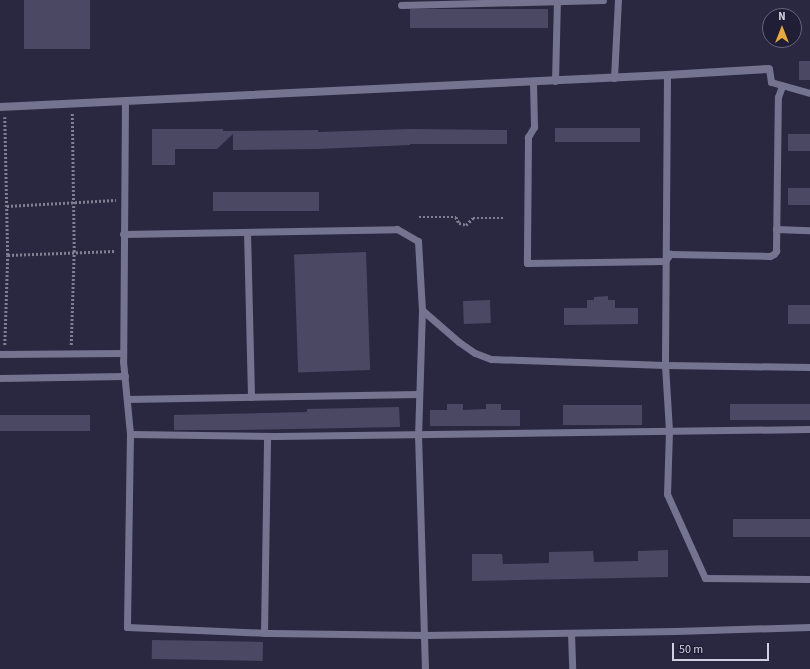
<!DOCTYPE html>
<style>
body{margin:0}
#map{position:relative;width:810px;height:669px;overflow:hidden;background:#2a2840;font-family:"Source Sans 3",sans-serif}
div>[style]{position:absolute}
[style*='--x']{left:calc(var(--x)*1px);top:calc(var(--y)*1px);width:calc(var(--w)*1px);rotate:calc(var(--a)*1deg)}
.building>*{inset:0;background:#4a4863;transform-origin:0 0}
.path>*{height:2.5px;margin-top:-1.25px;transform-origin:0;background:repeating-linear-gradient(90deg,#817f93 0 2px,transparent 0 4px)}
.lane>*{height:7px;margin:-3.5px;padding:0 3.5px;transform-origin:3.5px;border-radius:3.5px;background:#757490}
.street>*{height:8px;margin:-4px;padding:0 4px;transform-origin:4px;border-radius:4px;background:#757490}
span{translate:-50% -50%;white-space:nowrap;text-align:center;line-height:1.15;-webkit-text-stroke:3px #201e36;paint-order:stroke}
.north{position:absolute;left:762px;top:8px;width:40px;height:40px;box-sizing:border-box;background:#201e36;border:1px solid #67657a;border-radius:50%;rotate:0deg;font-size:11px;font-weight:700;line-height:16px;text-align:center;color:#d1d0e0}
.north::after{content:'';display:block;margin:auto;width:14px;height:18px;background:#eaaa39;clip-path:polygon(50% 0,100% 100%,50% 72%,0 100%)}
.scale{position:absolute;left:672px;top:643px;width:97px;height:18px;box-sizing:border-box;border:2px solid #d1d0e0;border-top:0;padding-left:5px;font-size:12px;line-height:14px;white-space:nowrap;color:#d1d0e0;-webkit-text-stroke:3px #201e36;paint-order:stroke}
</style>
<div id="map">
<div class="building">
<div style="left:24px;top:0;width:66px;height:49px"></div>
<div style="left:548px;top:9px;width:19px;height:138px;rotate:90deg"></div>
<div style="left:799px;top:61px;width:11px;height:19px"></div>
<div style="left:640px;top:128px;width:14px;height:85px;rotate:90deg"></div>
<div style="clip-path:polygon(152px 129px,223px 129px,223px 131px,318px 130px,318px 132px,410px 129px,507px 130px,507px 144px,410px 144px,410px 145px,318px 149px,233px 150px,233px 134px,217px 149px,175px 149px,175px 165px,152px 165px)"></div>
<div style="left:788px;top:134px;width:22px;height:17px"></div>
<div style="left:788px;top:188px;width:22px;height:17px"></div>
<div style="left:213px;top:192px;width:106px;height:19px"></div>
<div style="left:366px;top:252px;width:118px;height:72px;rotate:88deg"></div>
<div style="clip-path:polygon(608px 296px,608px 300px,615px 300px,615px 308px,638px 308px,638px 324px,564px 325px,564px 308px,587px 308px,587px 300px,594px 300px,594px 297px)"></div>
<div style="left:490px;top:300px;width:23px;height:27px;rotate:88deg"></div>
<div style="left:788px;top:305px;width:22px;height:19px"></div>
<div style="clip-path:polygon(447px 404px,463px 404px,463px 410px,486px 409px,486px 404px,501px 404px,501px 410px,520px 410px,520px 426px,430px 426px,430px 410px,447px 410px)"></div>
<div style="left:810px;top:404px;width:16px;height:80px;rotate:90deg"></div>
<div style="left:563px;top:405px;width:79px;height:20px"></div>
<div style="clip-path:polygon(399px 407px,400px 427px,236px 430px,174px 430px,174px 415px,307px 412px,307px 409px)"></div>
<div style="left:90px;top:415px;width:16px;height:90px;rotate:90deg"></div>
<div style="left:733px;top:519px;width:77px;height:18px"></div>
<div style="clip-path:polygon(668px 550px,668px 577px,472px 581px,472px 554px,502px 554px,503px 564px,549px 563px,549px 552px,593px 551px,594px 562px,638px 561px,638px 551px)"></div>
<div style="left:152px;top:640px;width:111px;height:19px;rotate:1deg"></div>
</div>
<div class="path">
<div style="--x:5;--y:117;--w:138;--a:88.8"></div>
<div style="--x:8;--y:255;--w:91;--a:91.9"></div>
<div style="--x:7;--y:206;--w:109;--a:-3.2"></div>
<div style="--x:419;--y:217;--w:37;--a:0"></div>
<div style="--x:456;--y:217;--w:7;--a:63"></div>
<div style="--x:459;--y:223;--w:7;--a:16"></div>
<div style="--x:466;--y:225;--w:10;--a:-45"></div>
<div style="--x:473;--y:218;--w:31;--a:0"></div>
<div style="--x:8;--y:255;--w:107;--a:-2.1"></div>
<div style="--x:71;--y:345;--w:93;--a:-88.2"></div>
<div style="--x:74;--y:252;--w:140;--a:-90.8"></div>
</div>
<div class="lane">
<div style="--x:401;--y:5;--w:202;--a:-1.4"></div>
<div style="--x:769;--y:69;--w:13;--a:81"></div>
<div style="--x:771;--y:82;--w:41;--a:15.8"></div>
<div style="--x:667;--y:75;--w:290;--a:90.4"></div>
<div style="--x:665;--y:365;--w:66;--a:86.5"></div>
<div style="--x:669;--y:431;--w:63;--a:91.8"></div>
<div style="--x:667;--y:494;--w:92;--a:65.7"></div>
<div style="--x:705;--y:578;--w:105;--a:0.5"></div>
<div style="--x:614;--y:78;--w:78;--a:-87.1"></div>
<div style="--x:555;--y:81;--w:81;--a:-88.6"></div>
<div style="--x:533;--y:82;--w:45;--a:88.7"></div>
<div style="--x:534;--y:127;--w:12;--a:121"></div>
<div style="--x:528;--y:137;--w:126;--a:90.5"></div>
<div style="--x:527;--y:263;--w:138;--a:-0.8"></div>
<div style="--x:665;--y:261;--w:9;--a:-54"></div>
<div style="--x:670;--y:254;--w:100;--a:1.1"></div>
<div style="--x:770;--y:256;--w:4;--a:-27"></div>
<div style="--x:774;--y:254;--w:4;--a:-56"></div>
<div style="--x:776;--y:251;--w:154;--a:-89.3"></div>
<div style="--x:778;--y:97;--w:12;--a:-70"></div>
<div style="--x:125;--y:100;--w:261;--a:90.4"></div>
<div style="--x:123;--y:361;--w:73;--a:84.5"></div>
<div style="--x:130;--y:434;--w:193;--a:90.9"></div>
<div style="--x:127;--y:627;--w:142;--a:2.4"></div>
<div style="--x:269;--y:633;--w:155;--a:0.7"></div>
<div style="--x:424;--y:635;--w:251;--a:-0.9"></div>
<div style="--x:675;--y:631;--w:135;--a:-1.7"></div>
<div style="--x:776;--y:229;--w:34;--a:2"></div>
<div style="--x:247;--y:232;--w:165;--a:88.6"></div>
<div style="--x:123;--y:234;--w:274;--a:-1"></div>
<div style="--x:397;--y:229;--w:24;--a:30"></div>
<div style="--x:418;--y:241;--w:69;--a:86.7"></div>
<div style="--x:422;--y:310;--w:124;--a:91.8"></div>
<div style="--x:418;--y:434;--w:235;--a:88.3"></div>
<div style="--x:422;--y:310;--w:49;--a:40.9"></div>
<div style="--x:459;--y:342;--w:19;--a:35"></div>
<div style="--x:475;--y:353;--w:17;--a:21"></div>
<div style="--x:491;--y:359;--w:174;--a:2"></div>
<div style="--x:665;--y:365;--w:145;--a:0.8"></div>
<div style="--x:0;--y:354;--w:123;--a:-0.5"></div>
<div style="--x:0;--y:378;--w:125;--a:-0.9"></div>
<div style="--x:127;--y:399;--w:292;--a:-1"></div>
<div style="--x:130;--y:434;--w:145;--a:0.8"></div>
<div style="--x:275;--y:436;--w:535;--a:-0.75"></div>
<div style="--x:264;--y:633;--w:197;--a:-89.1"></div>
<div style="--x:571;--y:633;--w:36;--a:88"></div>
</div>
<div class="street">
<div style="--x:0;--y:107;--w:668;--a:-2.75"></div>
<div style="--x:667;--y:75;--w:102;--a:-3.4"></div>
</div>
<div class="north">N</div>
<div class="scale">50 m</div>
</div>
